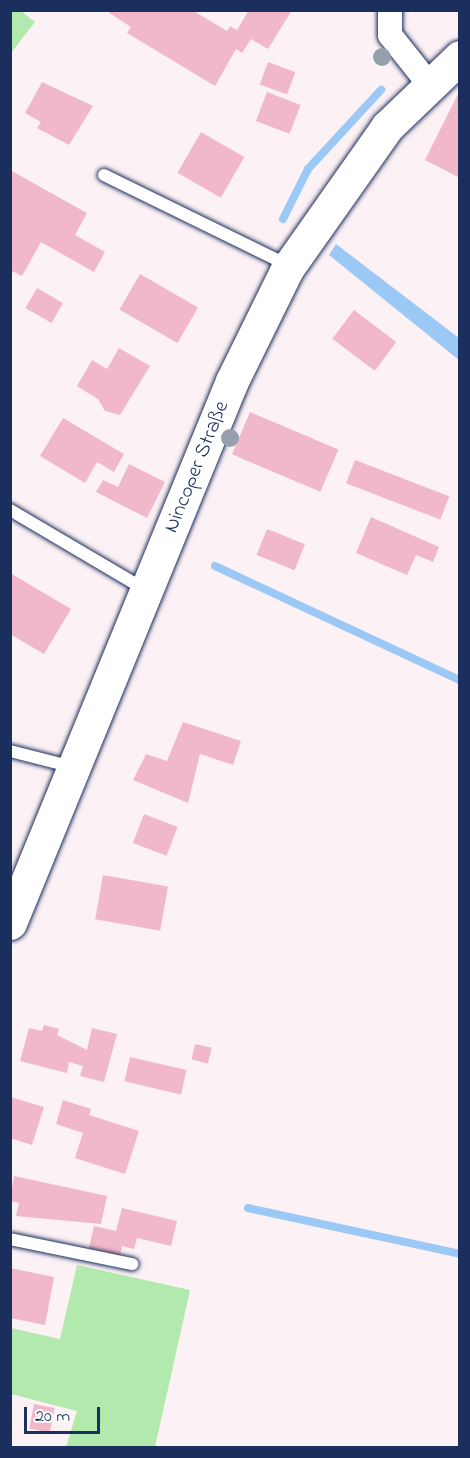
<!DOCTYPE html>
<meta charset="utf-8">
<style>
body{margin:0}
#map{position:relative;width:470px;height:1458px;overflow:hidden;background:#fcf1f4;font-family:"Indie Flower",sans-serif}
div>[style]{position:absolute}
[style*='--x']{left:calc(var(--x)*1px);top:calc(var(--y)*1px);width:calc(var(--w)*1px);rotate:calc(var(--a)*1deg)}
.green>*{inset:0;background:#b2e9ac}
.water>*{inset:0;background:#9bc8f5}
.stream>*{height:8px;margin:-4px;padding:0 4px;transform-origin:4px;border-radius:4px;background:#9bc8f5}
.building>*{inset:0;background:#f1b8ca;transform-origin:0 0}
.roads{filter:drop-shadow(0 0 2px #1b2f5e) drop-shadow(0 0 2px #1b2f5e)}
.lane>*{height:12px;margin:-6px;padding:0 6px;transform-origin:6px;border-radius:6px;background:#fff}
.street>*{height:24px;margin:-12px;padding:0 12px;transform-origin:12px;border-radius:12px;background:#fff}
.secondary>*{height:33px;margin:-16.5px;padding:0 16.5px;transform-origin:16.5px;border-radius:16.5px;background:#fff}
.trees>*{width:18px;height:18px;margin:-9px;border-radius:50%;background:#95a0ac}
span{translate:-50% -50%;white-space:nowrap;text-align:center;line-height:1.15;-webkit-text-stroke:4.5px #fff;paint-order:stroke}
.street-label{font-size:21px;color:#1b2f5e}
.frame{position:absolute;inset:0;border:12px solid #1b2f5e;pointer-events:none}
.scale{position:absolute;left:24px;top:1407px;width:76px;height:27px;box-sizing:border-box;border:3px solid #1b2f5e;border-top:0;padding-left:8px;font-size:18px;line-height:21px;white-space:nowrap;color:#1b2f5e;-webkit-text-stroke:4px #fff;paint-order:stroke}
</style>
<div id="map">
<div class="green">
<div style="clip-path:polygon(11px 10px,21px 11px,35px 22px,11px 53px)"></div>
<div style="clip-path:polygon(77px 1265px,190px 1290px,155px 1447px,66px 1447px,77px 1411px,11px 1394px,11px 1328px,60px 1339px)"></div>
</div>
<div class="water">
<div style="clip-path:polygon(336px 244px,459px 338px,459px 360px,329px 255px)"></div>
</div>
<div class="stream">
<div style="--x:283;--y:219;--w:56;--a:-63.4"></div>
<div style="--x:308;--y:169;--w:108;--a:-47.3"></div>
<div style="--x:215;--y:566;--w:270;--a:25"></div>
<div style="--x:248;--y:1208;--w:217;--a:12.2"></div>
</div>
<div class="building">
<div style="clip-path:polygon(105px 10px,192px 10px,227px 31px,230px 26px,237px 30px,249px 10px,292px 10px,268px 49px,251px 39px,242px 53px,236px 49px,215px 86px,127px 33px,131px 27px)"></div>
<div style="left:268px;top:62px;width:29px;height:24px;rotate:20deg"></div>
<div style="clip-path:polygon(42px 82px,93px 106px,69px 145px,37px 128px,41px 122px,25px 113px)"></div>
<div style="clip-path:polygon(460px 90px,460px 178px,425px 160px)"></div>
<div style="left:267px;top:92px;width:36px;height:31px;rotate:21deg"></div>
<div style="left:201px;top:132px;width:50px;height:47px;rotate:30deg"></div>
<div style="clip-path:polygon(10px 170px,87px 213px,75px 235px,105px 252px,94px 272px,41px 242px,22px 276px,10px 270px)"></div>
<div style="left:140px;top:274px;width:67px;height:41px;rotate:30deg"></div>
<div style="left:37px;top:288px;width:30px;height:23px;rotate:30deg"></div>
<div style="left:354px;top:310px;width:53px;height:36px;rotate:37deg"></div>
<div style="clip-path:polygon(119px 348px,150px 366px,120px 415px,105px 411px,98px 399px,77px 386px,92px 360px,107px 369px)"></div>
<div style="left:250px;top:412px;width:96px;height:46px;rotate:23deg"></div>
<div style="clip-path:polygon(63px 418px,124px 454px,114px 472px,97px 462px,85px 483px,40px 456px)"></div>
<div style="left:355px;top:460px;width:101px;height:25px;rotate:21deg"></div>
<div style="clip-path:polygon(129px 464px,165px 482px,147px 518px,96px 492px,103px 480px,118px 487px)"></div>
<div style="clip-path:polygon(371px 517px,439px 547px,433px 562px,416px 555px,407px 575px,356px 553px)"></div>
<div style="left:267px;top:529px;width:41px;height:28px;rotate:22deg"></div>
<div style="clip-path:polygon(10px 573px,71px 609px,44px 654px,10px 634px)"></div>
<div style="clip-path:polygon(183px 722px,241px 741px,233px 765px,200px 754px,188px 803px,133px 780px,146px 754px,167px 761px)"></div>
<div style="left:144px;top:814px;width:36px;height:31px;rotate:21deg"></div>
<div style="left:103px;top:875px;width:66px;height:45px;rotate:10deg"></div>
<div style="clip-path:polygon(44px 1025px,59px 1029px,57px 1035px,87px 1050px,92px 1028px,117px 1034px,104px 1082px,80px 1076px,83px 1066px,69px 1062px,67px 1073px,20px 1061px,29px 1028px,42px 1031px)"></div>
<div style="left:195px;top:1044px;width:17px;height:16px;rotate:13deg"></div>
<div style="left:130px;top:1057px;width:58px;height:25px;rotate:13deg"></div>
<div style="clip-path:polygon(10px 1097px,44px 1107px,32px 1145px,10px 1138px)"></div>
<div style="clip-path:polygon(63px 1100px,91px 1109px,89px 1115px,139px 1131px,125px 1174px,75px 1158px,83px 1133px,56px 1124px)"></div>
<div style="clip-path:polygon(14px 1176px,107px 1196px,101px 1224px,16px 1216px,19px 1203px,10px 1201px)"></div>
<div style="clip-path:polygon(122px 1208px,177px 1221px,171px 1246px,137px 1238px,134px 1249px,122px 1246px,120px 1256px,89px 1248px,94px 1226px,116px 1231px)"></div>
<div style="clip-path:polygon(10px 1268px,54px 1277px,45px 1325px,10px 1318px)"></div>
<div style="left:34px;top:1404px;width:21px;height:25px;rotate:11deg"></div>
</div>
<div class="roads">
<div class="lane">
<div style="--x:104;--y:175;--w:205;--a:26.1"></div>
<div style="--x:10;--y:510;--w:158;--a:30.5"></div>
<div style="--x:10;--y:751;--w:65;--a:14.3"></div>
<div style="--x:10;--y:1239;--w:125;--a:11.6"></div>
</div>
<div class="street">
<div style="--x:390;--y:10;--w:25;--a:90"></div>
<div style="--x:390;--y:35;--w:61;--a:51.6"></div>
</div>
<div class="secondary">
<div style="--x:10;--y:923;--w:586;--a:-67.73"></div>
<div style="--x:232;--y:381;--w:125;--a:-63.8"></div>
<div style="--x:287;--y:269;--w:174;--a:-54.8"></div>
<div style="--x:387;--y:127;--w:101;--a:-43.8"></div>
</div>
</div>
<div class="trees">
<div style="left:382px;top:57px"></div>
<div style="left:230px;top:438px"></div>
</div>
<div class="street-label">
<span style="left:197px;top:467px;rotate:-68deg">Nincoper Straße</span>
</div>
<div class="frame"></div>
<div class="scale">20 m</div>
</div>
